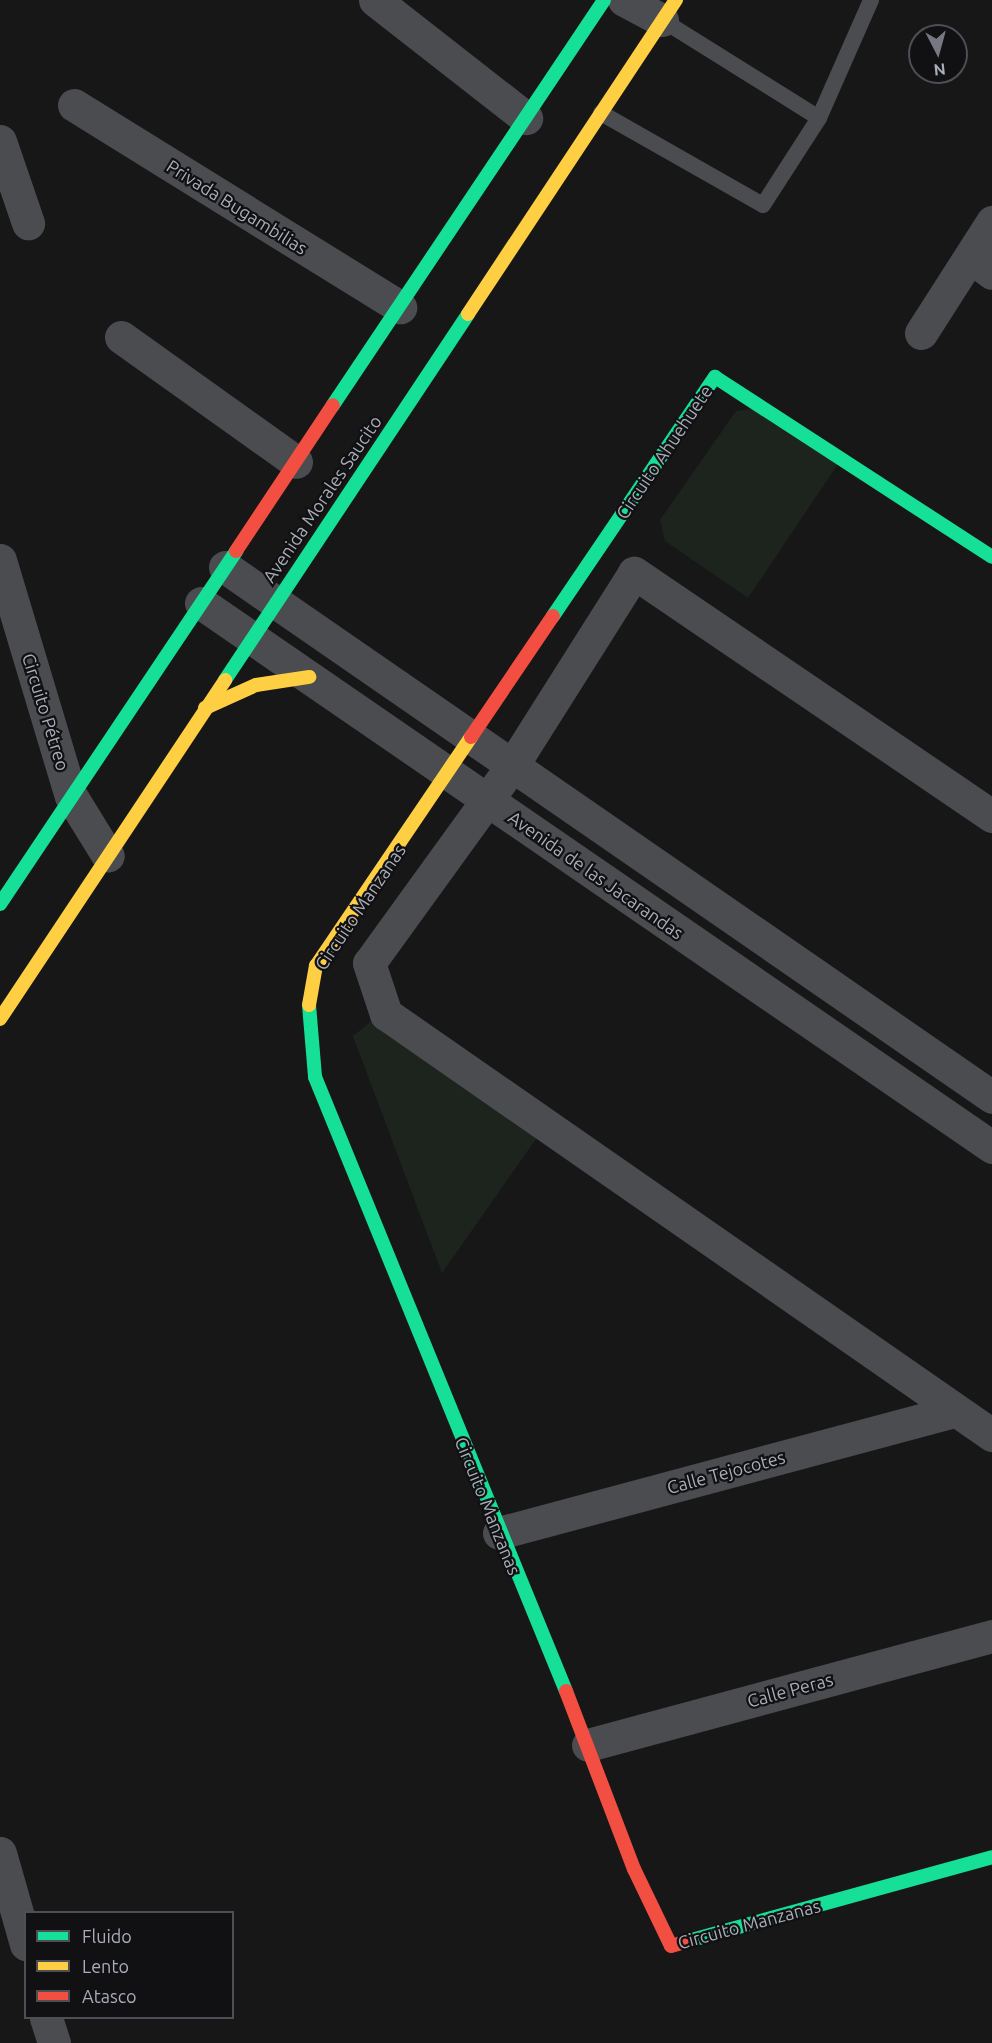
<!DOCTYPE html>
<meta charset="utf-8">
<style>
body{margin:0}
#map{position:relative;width:992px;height:2043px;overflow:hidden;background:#171717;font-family:Ubuntu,sans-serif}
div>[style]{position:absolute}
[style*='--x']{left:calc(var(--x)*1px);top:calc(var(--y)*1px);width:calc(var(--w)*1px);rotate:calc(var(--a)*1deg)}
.green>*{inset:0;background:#1d241e}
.lane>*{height:16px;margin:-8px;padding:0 8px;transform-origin:8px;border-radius:8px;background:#4b4c50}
.street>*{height:33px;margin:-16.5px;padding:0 16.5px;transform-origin:16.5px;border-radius:16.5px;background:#4b4c50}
.fast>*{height:14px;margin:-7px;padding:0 7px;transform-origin:7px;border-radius:7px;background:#16e098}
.slow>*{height:14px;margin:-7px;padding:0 7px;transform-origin:7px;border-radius:7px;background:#ffcf43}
.jam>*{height:14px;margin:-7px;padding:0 7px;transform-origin:7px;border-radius:7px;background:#f24e42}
span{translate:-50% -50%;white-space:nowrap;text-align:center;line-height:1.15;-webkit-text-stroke:4.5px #111113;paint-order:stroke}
.street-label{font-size:18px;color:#a8adb8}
.legend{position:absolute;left:24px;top:1911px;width:210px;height:108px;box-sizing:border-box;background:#111113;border:2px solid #4d4f55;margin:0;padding:8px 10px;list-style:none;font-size:18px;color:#a8adb8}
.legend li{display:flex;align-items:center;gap:12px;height:30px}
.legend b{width:30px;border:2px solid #4d4f55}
.north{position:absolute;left:908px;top:24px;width:60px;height:60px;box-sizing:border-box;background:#111113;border:2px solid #4d4f55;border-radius:50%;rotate:174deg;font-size:16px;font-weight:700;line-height:24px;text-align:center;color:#a8adb8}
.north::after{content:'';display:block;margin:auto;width:21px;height:27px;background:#757880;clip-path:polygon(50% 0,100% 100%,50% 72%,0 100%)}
</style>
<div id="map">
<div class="green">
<div style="clip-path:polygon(758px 408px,838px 464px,748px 598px,665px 541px,660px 520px,736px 411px)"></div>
<div style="clip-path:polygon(373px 1020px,538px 1136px,442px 1273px,353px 1036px)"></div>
</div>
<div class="lane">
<div style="--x:601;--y:113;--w:186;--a:29.6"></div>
<div style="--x:763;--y:205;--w:103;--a:-57.2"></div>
<div style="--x:819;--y:118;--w:185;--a:-148"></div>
<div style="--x:819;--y:118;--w:129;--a:-66.2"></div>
</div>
<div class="street">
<div style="--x:375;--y:0;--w:192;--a:38"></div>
<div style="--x:624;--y:0;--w:43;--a:27.8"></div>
<div style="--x:74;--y:105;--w:384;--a:31.8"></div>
<div style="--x:0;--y:141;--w:87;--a:71.1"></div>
<div style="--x:970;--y:257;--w:27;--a:36"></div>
<div style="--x:921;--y:333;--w:132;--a:-57.4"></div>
<div style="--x:121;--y:337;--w:215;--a:35.5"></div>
<div style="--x:0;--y:560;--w:246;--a:73.3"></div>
<div style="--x:71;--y:796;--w:70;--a:58.3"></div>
<div style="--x:225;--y:567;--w:932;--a:34.64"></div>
<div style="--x:201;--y:603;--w:960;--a:34.52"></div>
<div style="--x:992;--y:816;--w:433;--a:-145.8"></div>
<div style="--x:634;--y:573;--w:225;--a:122.3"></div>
<div style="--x:514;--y:763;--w:247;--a:125.9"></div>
<div style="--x:369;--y:963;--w:54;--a:71.6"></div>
<div style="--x:386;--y:1014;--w:738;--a:34.79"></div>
<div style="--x:499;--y:1533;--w:471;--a:-15"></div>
<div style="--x:588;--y:1745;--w:418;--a:-15.1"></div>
<div style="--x:0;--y:1853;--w:95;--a:74.1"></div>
<div style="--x:46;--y:2018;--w:26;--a:72"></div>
</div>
<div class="fast">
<div style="--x:333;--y:405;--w:487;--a:-56.2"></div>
<div style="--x:553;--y:616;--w:289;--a:-55.9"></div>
<div style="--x:715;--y:377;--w:330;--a:33"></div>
<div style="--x:225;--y:680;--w:439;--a:-56.4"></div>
<div style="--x:0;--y:904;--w:425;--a:-56.2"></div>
<div style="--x:309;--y:1005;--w:72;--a:85.2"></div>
<div style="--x:315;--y:1077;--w:663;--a:67.77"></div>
<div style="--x:688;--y:1941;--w:315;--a:-15.4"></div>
</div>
<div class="slow">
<div style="--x:468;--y:314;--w:377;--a:-56.5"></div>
<div style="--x:205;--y:708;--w:56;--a:-24.3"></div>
<div style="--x:256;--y:685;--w:54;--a:-8.6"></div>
<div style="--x:309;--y:1005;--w:40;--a:-80"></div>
<div style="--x:316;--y:966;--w:277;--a:-55.9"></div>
<div style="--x:0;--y:1019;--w:407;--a:-56.4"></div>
</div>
<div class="jam">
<div style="--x:236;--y:551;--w:175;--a:-56.4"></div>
<div style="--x:471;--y:737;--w:146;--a:-55.9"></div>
<div style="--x:566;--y:1691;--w:191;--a:69.1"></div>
<div style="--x:634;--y:1869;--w:85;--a:64.3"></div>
<div style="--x:671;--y:1946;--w:18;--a:-16"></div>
</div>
<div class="street-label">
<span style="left:237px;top:207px;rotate:32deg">Privada Bugambilias</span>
<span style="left:664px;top:452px;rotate:-56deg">Circuito Ahuehuete</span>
<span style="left:322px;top:499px;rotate:-56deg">Avenida Morales Saucito</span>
<span style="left:46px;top:712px;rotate:73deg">Circuito Pétreo</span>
<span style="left:596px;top:875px;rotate:35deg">Avenida de las Jacarandas</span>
<span style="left:360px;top:907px;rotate:-56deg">Circuito Manzanas</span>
<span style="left:726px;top:1472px;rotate:-15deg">Calle Tejocotes</span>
<span style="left:488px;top:1506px;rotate:68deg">Circuito Manzanas</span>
<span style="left:790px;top:1690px;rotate:-15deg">Calle Peras</span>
<span style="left:749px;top:1924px;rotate:-15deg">Circuito Manzanas</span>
</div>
<ul class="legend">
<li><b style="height:8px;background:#16e098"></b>Fluido</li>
<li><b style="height:8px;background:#ffcf43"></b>Lento</li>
<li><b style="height:8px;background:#f24e42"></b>Atasco</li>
</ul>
<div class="north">N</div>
</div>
